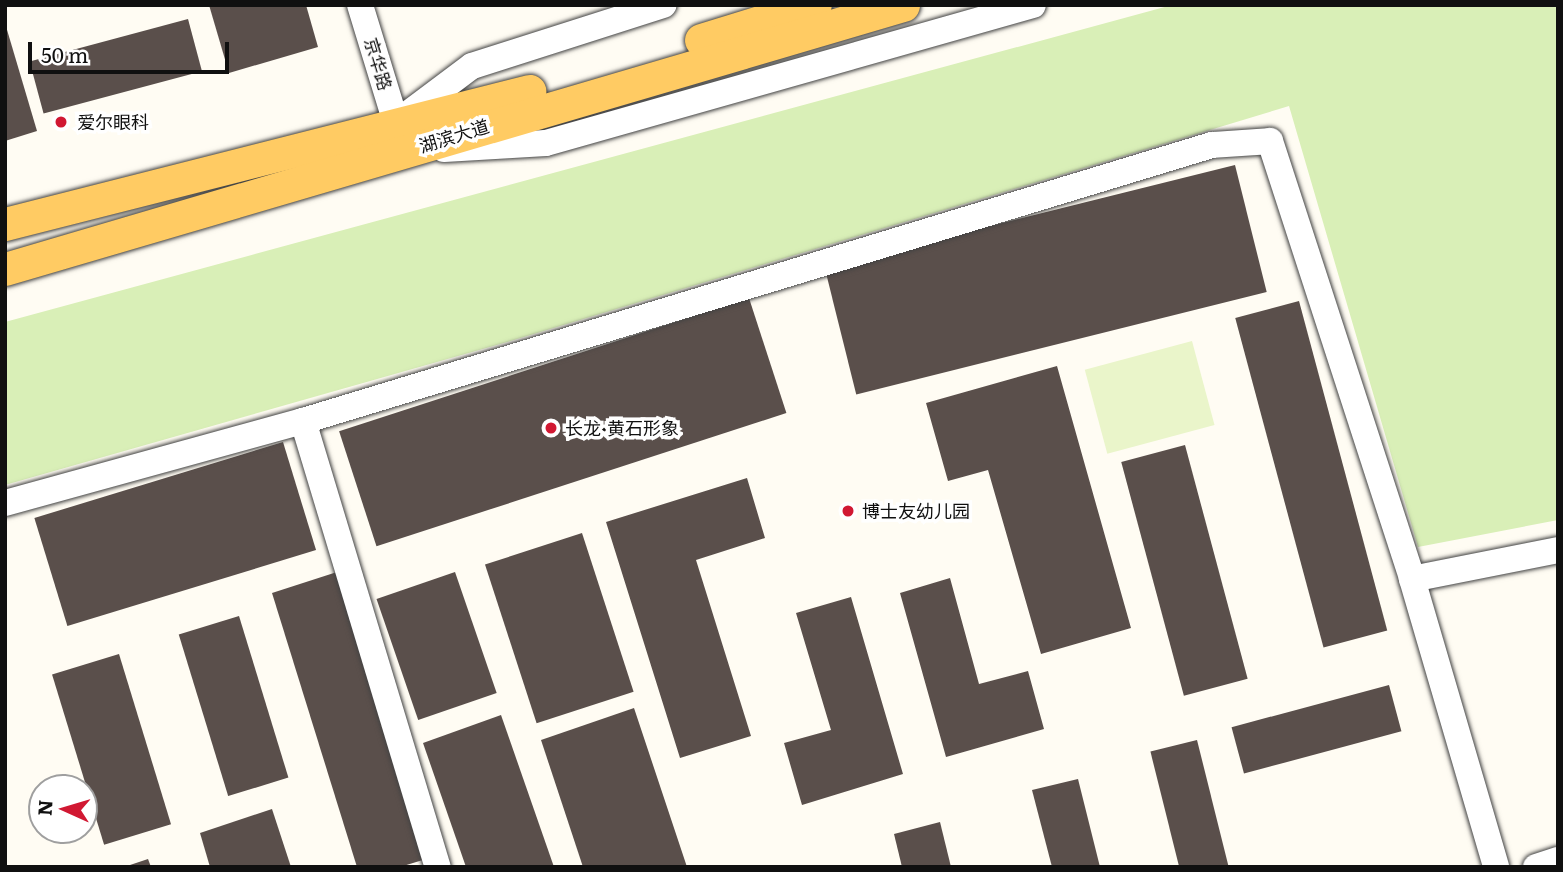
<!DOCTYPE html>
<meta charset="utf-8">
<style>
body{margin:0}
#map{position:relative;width:1563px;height:872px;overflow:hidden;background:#fffcf3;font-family:Literata,"Noto Sans SC",serif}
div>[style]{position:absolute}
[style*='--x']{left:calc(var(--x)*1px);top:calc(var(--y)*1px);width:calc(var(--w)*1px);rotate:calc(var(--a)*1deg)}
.green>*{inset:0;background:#d9efb7}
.pitch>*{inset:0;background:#eaf5ca;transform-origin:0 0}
.building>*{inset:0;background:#5a4f4b;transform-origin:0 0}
.roads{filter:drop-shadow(0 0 2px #434343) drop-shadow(0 0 2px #434343)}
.minor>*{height:26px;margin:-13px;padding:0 13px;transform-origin:13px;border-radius:13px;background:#fff}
.major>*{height:33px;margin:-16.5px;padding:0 16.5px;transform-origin:16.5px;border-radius:16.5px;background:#ffcb63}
.dots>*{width:19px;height:19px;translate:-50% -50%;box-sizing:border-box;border:4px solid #fff;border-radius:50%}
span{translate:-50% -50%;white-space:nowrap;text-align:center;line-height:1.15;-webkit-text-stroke:7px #fff;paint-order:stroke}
.street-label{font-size:18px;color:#101010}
.poi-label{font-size:18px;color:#101010}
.left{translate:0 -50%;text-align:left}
.frame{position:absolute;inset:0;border:7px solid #101010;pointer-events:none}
.north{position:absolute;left:28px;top:774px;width:70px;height:70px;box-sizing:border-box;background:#fff;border:2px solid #9f9f9f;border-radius:50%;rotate:274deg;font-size:19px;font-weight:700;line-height:28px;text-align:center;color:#101010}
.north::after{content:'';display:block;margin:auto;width:24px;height:32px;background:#d11832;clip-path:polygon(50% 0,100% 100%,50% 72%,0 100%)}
.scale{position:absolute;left:28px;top:42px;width:201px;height:32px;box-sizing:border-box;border:4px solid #101010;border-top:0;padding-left:9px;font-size:21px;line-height:24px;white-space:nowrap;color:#101010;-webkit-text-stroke:5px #fff;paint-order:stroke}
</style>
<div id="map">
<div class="green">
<div style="clip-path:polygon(1172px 5px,1558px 5px,1558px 520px,1418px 547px,1289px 106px,514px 340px,5px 485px,5px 322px)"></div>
</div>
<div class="pitch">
<div style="left:1192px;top:341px;width:87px;height:111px;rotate:75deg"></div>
</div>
<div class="building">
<div style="clip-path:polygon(209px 5px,306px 5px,318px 47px,229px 73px)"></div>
<div style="left:188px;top:19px;width:54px;height:164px;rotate:75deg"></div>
<div style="clip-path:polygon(5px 23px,37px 131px,5px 141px)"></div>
<div style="left:1235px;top:165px;width:131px;height:423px;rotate:76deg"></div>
<div style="left:749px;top:298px;width:121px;height:431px;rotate:72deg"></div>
<div style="left:1299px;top:301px;width:341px;height:66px;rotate:75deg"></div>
<div style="clip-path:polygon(1057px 366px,1131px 628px,1041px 654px,988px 470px,948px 481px,926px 403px)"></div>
<div style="left:283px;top:442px;width:113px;height:260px;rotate:73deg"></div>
<div style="left:1185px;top:445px;width:242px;height:66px;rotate:75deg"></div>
<div style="clip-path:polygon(747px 478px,765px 538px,696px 560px,751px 736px,680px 758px,606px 522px)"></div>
<div style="left:582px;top:533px;width:167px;height:102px;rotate:72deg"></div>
<div style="clip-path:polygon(337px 572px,426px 859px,400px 867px,357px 867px,272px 593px)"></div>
<div style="left:455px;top:572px;width:128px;height:83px;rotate:71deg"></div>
<div style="clip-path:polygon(950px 578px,979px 684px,1028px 671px,1044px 729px,946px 757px,900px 593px)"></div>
<div style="clip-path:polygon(851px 597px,903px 774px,802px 805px,784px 743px,831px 730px,796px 613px)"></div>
<div style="left:239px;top:616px;width:169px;height:63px;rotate:73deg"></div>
<div style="left:119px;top:654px;width:178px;height:70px;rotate:73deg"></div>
<div style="left:1389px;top:685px;width:48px;height:163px;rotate:75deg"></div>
<div style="clip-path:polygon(634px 708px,687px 867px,583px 867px,541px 740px)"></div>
<div style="clip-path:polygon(501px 715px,554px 867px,466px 867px,423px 743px)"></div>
<div style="left:1197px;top:740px;width:131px;height:48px;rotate:76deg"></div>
<div style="clip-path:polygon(1078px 779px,1100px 867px,1052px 867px,1032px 790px)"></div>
<div style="clip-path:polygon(272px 809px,291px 867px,210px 867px,200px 833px)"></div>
<div style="clip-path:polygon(940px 822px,951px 867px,902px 867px,894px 834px)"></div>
<div style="clip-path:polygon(148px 859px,151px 867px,127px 867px,127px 866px)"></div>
</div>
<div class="roads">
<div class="minor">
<div style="--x:360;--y:5;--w:123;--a:73"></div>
<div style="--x:396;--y:123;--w:95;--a:-36.9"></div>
<div style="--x:472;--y:66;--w:201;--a:-17.7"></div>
<div style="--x:444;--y:149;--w:102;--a:-3.4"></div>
<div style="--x:546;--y:143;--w:506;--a:-15.82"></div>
<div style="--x:303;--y:421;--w:466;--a:73.2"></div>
<div style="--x:5;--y:503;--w:309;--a:-15.4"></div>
<div style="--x:303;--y:421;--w:950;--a:-16.89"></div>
<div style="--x:1212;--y:145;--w:58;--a:-3.9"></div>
<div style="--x:1270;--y:141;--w:460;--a:72"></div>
<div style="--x:1412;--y:579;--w:149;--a:-11.2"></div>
<div style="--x:1412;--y:579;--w:300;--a:73.7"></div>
<div style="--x:1536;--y:867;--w:23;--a:-18"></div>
</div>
<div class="major">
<div style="--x:701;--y:40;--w:119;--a:-17.1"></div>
<div style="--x:5;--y:224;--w:541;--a:-14.24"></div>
<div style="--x:5;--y:269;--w:936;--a:-16.38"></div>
</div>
</div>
<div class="dots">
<div style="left:61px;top:122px;background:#d11832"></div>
<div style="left:551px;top:428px;background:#d11832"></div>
<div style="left:848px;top:511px;background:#d11832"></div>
</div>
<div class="street-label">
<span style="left:378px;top:64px;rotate:73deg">京华路</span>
<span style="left:454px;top:136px;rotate:-17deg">湖滨大道</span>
</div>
<div class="poi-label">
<span class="left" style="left:77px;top:122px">爱尔眼科</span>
<span class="left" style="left:565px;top:428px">长龙·黄石形象</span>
<span class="left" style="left:862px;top:511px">博士友幼儿园</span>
</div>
<div class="frame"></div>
<div class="north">N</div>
<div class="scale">50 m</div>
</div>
